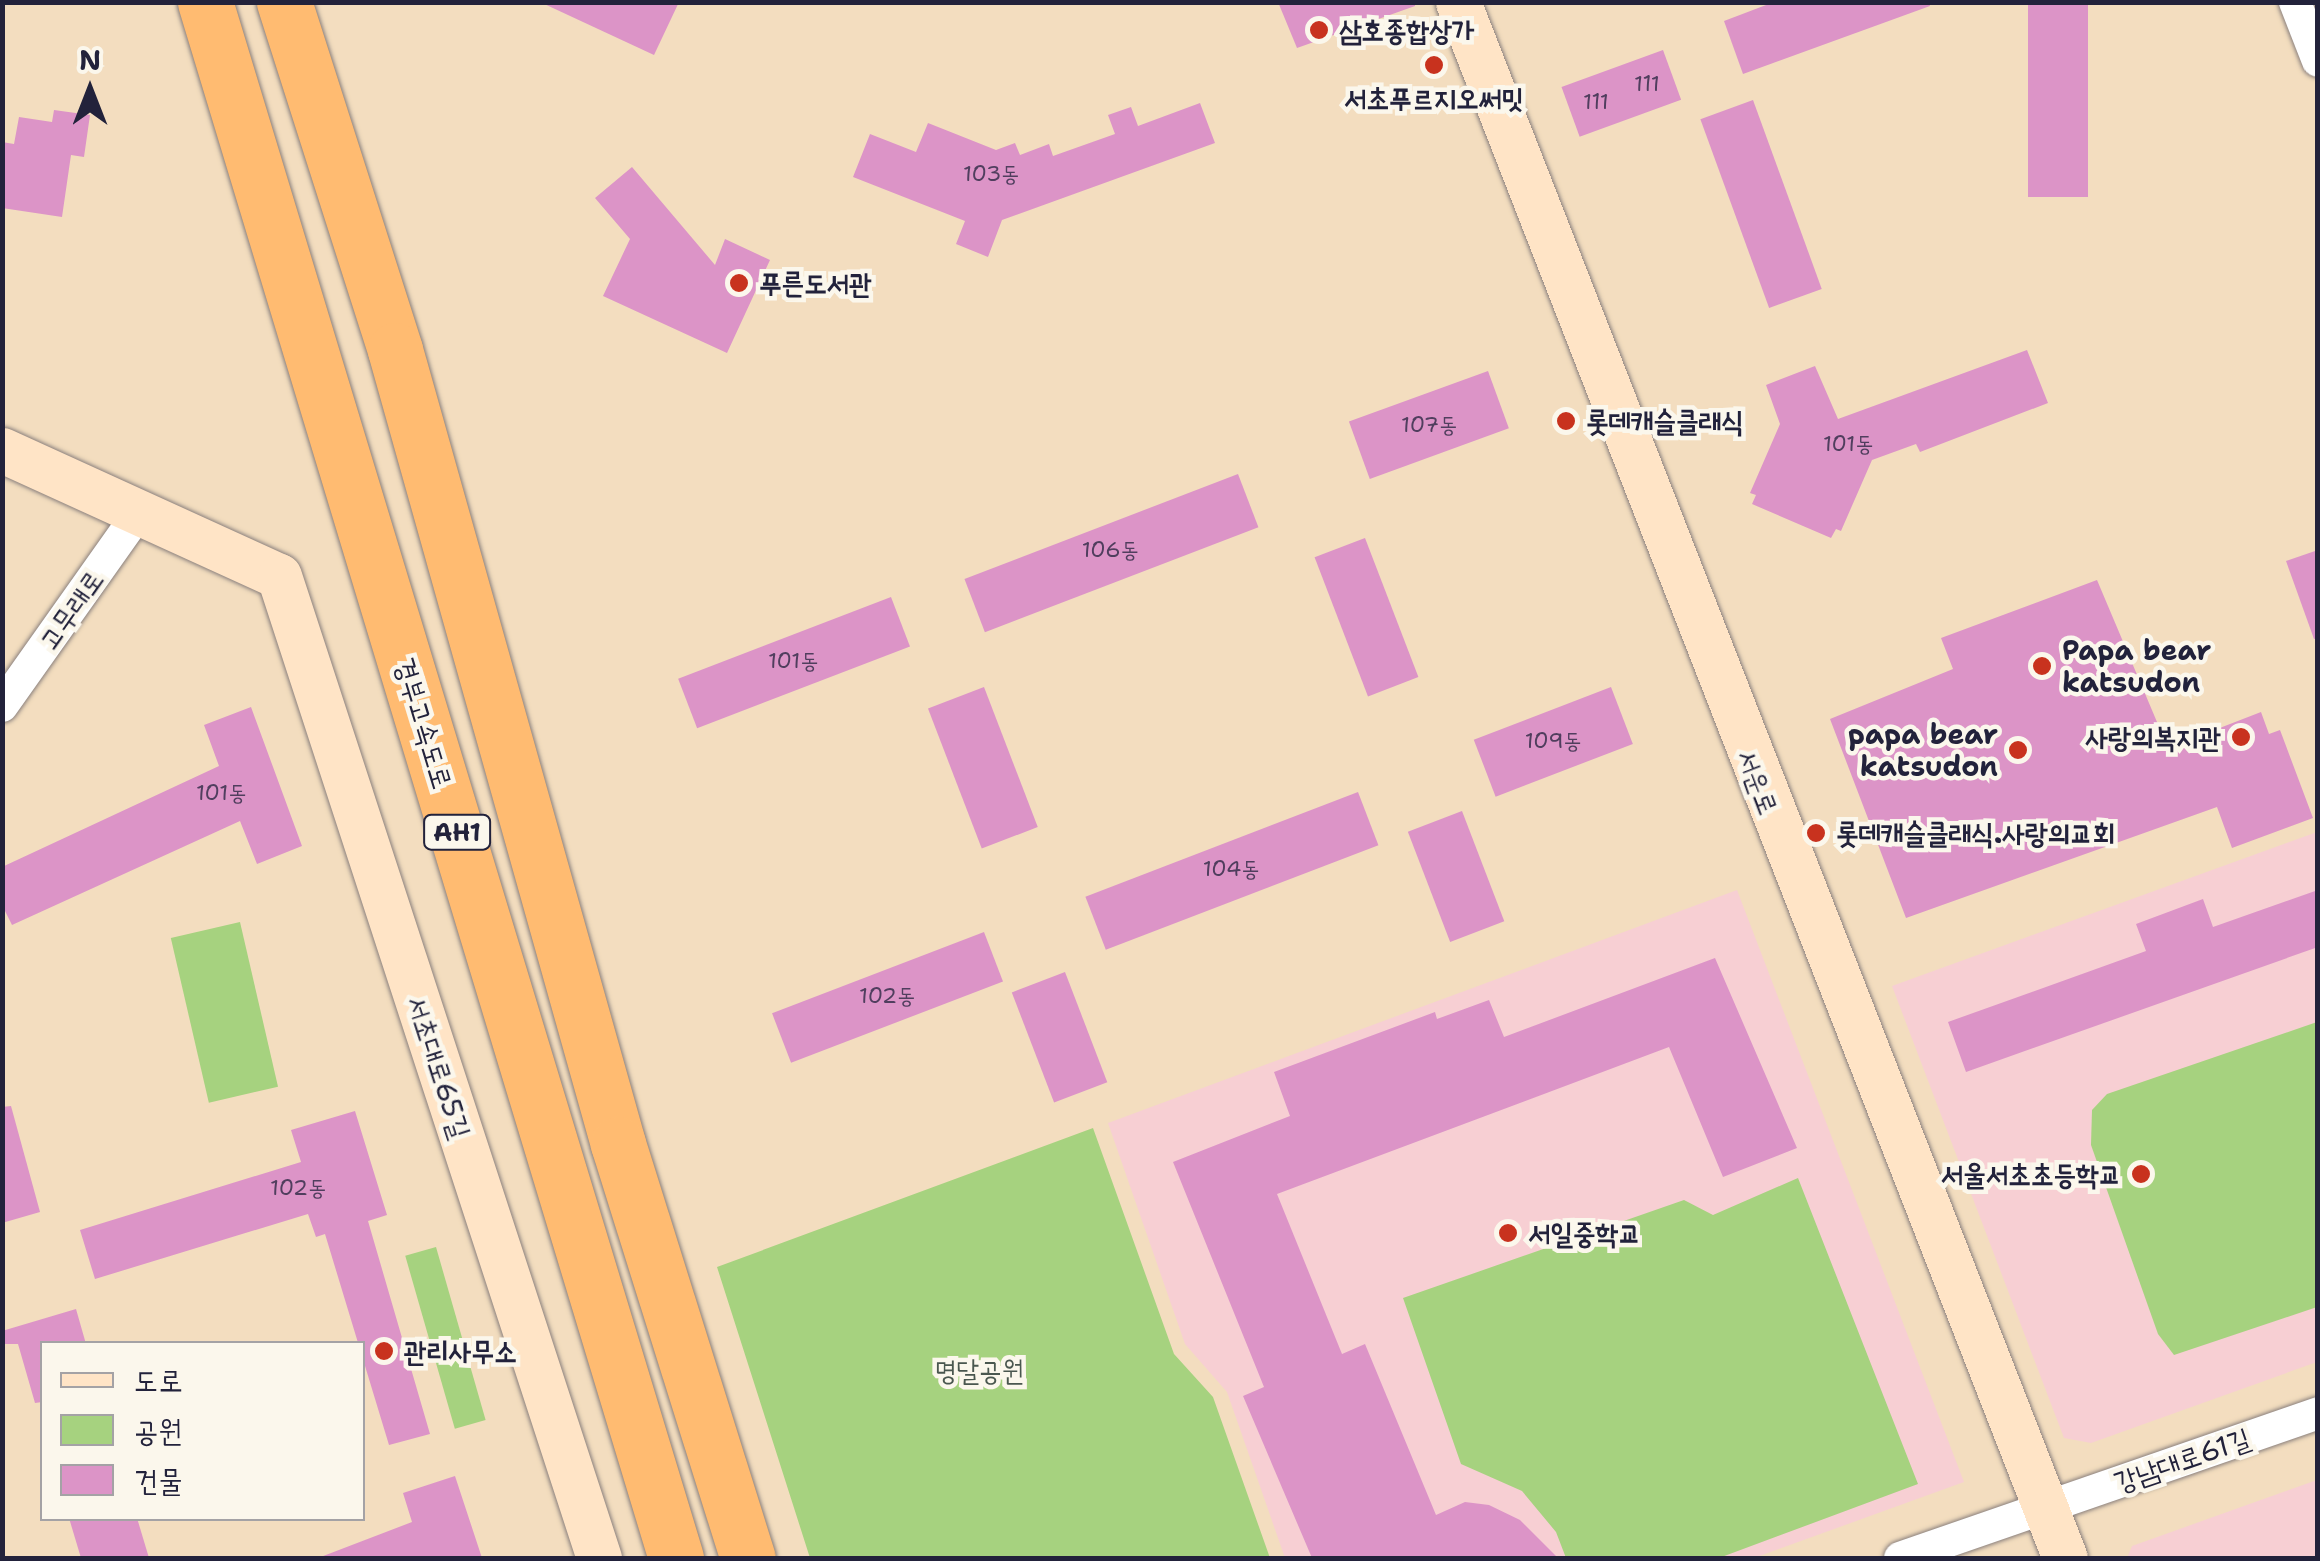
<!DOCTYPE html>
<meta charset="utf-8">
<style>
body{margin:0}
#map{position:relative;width:2320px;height:1561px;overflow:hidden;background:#f3ddbf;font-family:"Shantell Sans","Poor Story",sans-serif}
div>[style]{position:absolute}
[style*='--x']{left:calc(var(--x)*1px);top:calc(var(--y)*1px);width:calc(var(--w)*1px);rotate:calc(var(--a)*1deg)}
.built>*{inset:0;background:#f7cfd3}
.green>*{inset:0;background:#a6d27f;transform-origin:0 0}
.building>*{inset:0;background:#dc94c7;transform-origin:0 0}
.roads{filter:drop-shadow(0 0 2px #8a807d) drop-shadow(0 0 2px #8a807d)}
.street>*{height:32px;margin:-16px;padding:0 16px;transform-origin:16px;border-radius:16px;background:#fff}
.secondary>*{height:45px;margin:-22.5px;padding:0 22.5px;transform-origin:22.5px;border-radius:22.5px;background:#ffe4c6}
.highway>*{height:55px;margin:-27.5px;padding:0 27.5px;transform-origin:27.5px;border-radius:27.5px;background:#ffbb71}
.dots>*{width:28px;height:28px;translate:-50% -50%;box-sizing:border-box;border:5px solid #fbf7ec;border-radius:50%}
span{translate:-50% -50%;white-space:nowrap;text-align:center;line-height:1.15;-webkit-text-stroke:9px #fbf7ec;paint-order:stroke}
.number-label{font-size:22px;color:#503e5e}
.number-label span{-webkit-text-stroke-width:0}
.shield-label span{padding:2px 8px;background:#fbf7ec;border:2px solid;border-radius:8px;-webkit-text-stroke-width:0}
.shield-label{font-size:25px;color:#22223b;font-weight:700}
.poi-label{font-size:28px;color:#22223b;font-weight:700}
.left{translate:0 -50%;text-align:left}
.right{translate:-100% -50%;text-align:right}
.street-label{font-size:28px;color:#22223b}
.park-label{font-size:28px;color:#4a574f}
.frame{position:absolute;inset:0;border:5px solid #22223b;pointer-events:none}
.legend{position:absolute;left:40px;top:1341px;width:325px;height:180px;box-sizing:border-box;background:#fbf7ec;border:2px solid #a4a2a5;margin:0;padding:12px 18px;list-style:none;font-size:30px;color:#22223b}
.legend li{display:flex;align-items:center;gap:20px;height:50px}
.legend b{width:50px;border:2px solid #a4a2a5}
.north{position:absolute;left:40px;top:40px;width:100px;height:100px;-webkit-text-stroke:8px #fbf7ec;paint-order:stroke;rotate:0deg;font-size:28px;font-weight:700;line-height:40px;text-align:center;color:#22223b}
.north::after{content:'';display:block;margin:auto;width:35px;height:45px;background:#22223b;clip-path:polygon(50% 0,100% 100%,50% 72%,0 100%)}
</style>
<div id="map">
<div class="built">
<div style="clip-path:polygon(2317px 832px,2317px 1362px,2091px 1443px,2064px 1438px,1892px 986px)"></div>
<div style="clip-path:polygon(1737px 890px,1964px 1482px,1754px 1558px,1285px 1558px,1227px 1392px,1185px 1344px,1108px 1123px)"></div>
<div style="clip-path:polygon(2317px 1480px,2317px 1558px,2127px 1558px,2132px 1546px)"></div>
</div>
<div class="green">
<div style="left:240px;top:922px;width:169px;height:71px;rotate:77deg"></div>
<div style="clip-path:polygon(2317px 1022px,2317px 1307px,2174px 1355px,2158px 1334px,2091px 1145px,2092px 1110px,2107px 1094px)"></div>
<div style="clip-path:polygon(1093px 1128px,1174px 1354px,1213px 1397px,1270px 1558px,810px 1558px,717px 1267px)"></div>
<div style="clip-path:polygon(1798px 1178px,1918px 1484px,1719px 1558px,1566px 1558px,1556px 1532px,1522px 1491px,1461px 1464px,1403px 1298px,1684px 1200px,1713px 1215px)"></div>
<div style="left:436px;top:1247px;width:180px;height:32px;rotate:74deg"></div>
</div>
<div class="building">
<div style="clip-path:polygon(540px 2px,679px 2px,654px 55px)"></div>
<div style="clip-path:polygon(1278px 2px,1415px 2px,1415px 6px,1297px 48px)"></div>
<div style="clip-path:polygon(1774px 2px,1929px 2px,1930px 6px,1743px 74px,1724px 21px)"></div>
<div style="left:2028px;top:2px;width:60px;height:195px"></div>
<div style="left:1663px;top:50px;width:53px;height:108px;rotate:70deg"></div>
<div style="left:1753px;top:100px;width:201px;height:56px;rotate:70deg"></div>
<div style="clip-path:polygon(1200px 103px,1215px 143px,1002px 220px,988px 257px,956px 244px,965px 221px,853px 177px,870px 134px,916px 152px,928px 123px,996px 150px,1015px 143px,1020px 155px,1049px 144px,1053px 156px,1115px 134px,1108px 115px,1131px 107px,1138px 126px)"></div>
<div style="clip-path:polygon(54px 110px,90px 115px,84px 157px,71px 155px,62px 217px,2px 208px,2px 142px,14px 144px,19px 117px,52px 122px)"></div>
<div style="clip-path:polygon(632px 167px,715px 265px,725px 239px,770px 260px,727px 353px,603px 296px,630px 239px,595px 198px)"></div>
<div style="clip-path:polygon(2027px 350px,2048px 403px,1920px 452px,1916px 444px,1872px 460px,1841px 531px,1836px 529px,1831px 538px,1752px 504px,1756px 495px,1750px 493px,1780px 424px,1766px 385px,1815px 366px,1838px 419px)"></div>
<div style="left:1488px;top:371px;width:61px;height:148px;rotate:70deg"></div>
<div style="left:1238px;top:474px;width:57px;height:293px;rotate:69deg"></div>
<div style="left:1365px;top:538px;width:149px;height:54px;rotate:69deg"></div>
<div style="clip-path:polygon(2318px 550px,2318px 638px,2314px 639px,2286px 561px)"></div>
<div style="clip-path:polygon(2097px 580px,2168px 748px,2261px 712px,2269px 734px,2280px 730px,2313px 818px,2232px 848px,2217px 807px,1906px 918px,1830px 719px,1953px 669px,1941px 638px)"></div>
<div style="left:891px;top:597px;width:53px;height:228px;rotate:69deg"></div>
<div style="left:984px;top:687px;width:150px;height:60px;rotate:69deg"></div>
<div style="left:1611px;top:687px;width:61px;height:147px;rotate:69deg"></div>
<div style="clip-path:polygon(251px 707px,302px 846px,257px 864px,240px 821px,12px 925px,2px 905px,2px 867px,219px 766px,204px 725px)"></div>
<div style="left:1358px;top:792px;width:57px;height:292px;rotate:69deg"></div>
<div style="left:1462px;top:811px;width:118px;height:58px;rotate:69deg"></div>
<div style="clip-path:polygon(2318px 890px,2318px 947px,1966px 1072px,1948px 1022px,2146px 951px,2136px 924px,2203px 899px,2213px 927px)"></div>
<div style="left:984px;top:932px;width:53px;height:227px;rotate:69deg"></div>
<div style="clip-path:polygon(1715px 958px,1797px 1148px,1723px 1177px,1669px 1047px,1277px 1194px,1342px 1354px,1365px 1344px,1436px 1515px,1465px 1502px,1489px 1505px,1520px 1520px,1558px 1558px,1312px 1558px,1243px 1396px,1264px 1387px,1173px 1162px,1290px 1116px,1274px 1072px,1435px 1012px,1437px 1019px,1489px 1000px,1504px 1037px)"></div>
<div style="left:1065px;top:972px;width:118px;height:57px;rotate:69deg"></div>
<div style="clip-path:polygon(11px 1106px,40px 1212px,2px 1223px,2px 1107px)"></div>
<div style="clip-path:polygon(355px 1111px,387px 1215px,368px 1221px,430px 1434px,389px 1445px,325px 1234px,316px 1237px,308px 1214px,95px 1279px,80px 1230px,301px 1162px,291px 1130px)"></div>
<div style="clip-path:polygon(76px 1309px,86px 1344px,42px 1344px,42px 1402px,35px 1403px,18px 1344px,2px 1344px,2px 1331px)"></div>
<div style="clip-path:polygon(455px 1476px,482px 1558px,318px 1558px,412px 1522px,403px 1493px)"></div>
<div style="clip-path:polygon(69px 1518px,137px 1518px,149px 1558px,81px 1558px)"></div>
</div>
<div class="roads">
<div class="street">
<div style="--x:2295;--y:2;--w:63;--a:68.7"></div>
<div style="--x:2;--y:706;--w:235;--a:-54.7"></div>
<div style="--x:1900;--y:1558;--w:442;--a:-19.1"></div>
</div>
<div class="secondary">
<div style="--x:1458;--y:2;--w:1670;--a:68.69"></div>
<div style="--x:2;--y:450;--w:304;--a:24.5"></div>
<div style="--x:279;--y:576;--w:1033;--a:71.95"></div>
</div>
<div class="highway">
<div style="--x:205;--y:2;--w:1626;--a:73.16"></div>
<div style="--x:284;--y:2;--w:365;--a:72.3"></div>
<div style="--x:395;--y:350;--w:825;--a:74.31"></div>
<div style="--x:618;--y:1144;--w:434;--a:72.6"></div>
</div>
</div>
<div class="dots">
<div style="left:1319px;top:30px;background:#c8321e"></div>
<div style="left:1434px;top:65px;background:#c8321e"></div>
<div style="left:739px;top:283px;background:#c8321e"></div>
<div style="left:1566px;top:421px;background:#c8321e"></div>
<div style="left:2042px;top:666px;background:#c8321e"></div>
<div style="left:2241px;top:737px;background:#c8321e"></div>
<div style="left:2018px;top:750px;background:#c8321e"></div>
<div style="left:1816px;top:833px;background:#c8321e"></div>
<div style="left:2141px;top:1174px;background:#c8321e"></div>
<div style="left:1508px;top:1233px;background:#c8321e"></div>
<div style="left:384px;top:1351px;background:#c8321e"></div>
</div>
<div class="number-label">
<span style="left:1647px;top:84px">111</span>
<span style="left:1596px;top:102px">111</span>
<span style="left:991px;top:174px">103동</span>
<span style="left:1429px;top:425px">107동</span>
<span style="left:1848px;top:444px">101동</span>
<span style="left:1110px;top:550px">106동</span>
<span style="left:793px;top:661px">101동</span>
<span style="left:1553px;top:741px">109동</span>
<span style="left:221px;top:793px">101동</span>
<span style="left:1231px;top:869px">104동</span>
<span style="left:887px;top:996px">102동</span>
<span style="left:298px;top:1188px">102동</span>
</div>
<div class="shield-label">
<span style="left:457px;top:832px">AH1</span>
</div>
<div class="poi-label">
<span class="left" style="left:1339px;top:30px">삼호종합상가</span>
<span style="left:1434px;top:98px">서초푸르지오써밋</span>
<span class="left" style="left:759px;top:283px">푸른도서관</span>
<span class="left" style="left:1586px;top:421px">롯데캐슬클래식</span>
<span class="left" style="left:2062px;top:666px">Papa bear<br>katsudon</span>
<span class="right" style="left:1998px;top:750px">papa bear<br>katsudon</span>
<span class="right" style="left:2221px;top:737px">사랑의복지관</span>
<span class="left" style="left:1836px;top:833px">롯데캐슬클래식.사랑의교회</span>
<span class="right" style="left:2121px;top:1174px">서울서초초등학교</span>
<span class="left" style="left:1528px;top:1233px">서일중학교</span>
<span class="left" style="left:404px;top:1351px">관리사무소</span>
</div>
<div class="street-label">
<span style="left:71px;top:610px;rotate:-55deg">고무래로</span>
<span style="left:424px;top:723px;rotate:73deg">경부고속도로</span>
<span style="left:1758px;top:782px;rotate:69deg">서운로</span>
<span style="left:439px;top:1067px;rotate:72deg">서초대로65길</span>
<span style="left:2182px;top:1460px;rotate:-19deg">강남대로61길</span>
</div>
<div class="park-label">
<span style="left:979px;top:1370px">명달공원</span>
</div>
<div class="frame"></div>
<ul class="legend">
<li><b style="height:12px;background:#ffe4c6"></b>도로</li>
<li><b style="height:28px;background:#a6d27f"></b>공원</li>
<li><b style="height:28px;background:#dc94c7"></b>건물</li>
</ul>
<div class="north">N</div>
</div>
